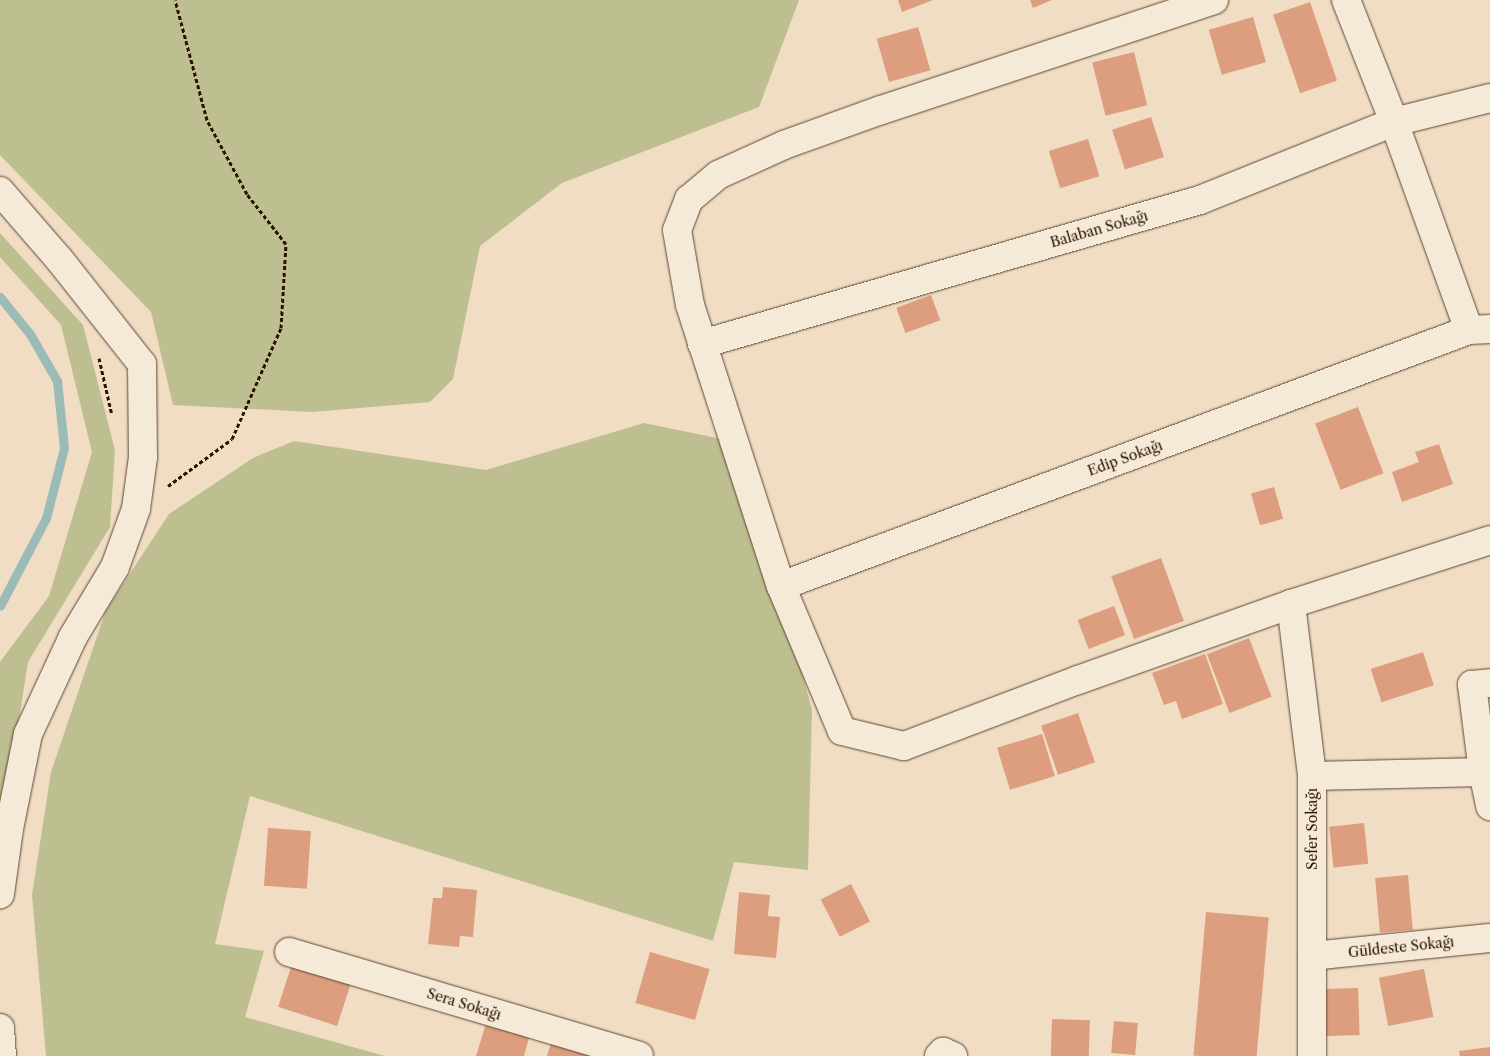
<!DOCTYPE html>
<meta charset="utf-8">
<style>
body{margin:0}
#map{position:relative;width:1490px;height:1056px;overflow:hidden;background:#f0ddc3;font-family:"Libre Caslon Text",serif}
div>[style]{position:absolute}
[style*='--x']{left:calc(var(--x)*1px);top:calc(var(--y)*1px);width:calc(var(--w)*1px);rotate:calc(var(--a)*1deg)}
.green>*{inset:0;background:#bebf90}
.stream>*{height:9px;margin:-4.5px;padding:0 4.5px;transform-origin:4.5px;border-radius:4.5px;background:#9abbb6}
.building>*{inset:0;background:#dd9e7f;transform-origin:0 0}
.path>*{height:3px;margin-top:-1.5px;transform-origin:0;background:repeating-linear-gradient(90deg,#2b1300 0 4px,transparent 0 6.5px)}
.roads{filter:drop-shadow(0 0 1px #5c4631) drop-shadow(0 0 1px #5c4631)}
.minor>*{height:28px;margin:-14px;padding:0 14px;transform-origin:14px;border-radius:14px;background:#f5e9d8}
.tertiary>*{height:28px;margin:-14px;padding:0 14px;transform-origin:14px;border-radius:14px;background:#f5e9d8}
span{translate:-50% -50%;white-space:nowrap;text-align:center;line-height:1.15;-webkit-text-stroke:5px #f5e9d8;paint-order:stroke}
.street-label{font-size:14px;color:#2b1300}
</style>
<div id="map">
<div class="green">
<div style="clip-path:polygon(0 0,799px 0,759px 107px,562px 183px,480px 246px,453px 379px,430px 402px,312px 412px,173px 405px,151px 312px,0 155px)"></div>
<div style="clip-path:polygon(0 233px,83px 325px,115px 450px,110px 527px,28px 662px,0 841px,0 662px,49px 596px,92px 452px,61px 325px,0 257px)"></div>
<div style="clip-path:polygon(644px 423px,741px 443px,812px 710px,808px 870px,734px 862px,713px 941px,250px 796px,215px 944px,264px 951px,245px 1017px,385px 1056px,46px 1056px,32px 895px,51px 772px,106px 610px,169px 514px,253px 458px,294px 441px,486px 470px)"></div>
</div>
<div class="stream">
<div style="--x:0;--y:297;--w:48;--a:51"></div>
<div style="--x:30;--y:334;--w:54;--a:60.1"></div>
<div style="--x:57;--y:381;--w:67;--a:84"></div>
<div style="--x:64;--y:448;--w:72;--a:104.4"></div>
<div style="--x:46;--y:518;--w:99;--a:117.6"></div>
</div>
<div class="building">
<div style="clip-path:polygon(898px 0,933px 0,902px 12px)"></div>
<div style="clip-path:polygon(1030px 0,1052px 0,1033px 8px)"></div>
<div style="left:1310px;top:2px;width:83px;height:39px;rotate:71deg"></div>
<div style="left:1253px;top:17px;width:47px;height:46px;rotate:74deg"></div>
<div style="left:918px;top:27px;width:45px;height:43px;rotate:74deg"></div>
<div style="left:1134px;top:52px;width:55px;height:43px;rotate:76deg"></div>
<div style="left:1151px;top:117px;width:42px;height:41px;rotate:72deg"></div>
<div style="left:1088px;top:139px;width:39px;height:41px;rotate:73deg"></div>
<div style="left:931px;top:295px;width:27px;height:37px;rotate:70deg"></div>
<div style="left:1358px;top:407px;width:71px;height:46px;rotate:69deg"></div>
<div style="clip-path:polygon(1439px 444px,1453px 484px,1402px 502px,1392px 472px,1419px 462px,1415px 452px)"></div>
<div style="left:1274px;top:487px;width:33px;height:24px;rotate:74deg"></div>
<div style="left:1161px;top:558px;width:67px;height:53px;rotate:70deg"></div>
<div style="left:1114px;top:606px;width:31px;height:39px;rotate:69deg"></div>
<div style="left:1249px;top:638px;width:63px;height:45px;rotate:69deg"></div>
<div style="left:1423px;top:652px;width:35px;height:55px;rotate:72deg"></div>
<div style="clip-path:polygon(1205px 654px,1223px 704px,1182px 719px,1176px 701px,1164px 705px,1152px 673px)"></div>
<div style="left:1078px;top:713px;width:52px;height:39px;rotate:71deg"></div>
<div style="left:1042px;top:734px;width:44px;height:47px;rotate:73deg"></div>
<div style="left:1364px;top:823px;width:41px;height:35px;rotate:84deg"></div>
<div style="left:268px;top:828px;width:43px;height:58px;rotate:4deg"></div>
<div style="left:1408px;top:875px;width:55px;height:33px;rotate:85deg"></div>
<div style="left:851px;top:884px;width:42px;height:34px;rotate:63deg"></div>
<div style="clip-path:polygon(443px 887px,477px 890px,473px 937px,460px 936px,459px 947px,428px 944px,433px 898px,442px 898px)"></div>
<div style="clip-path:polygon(739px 892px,770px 895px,768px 916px,780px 917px,776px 958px,734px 954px)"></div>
<div style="left:1206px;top:912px;width:63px;height:144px;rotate:5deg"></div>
<div style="left:650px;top:952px;width:62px;height:53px;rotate:16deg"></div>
<div style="left:292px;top:964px;width:62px;height:45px;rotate:18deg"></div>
<div style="left:1424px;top:969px;width:49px;height:46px;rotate:79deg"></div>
<div style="left:1358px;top:988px;width:47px;height:39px;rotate:88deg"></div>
<div style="clip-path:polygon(488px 1017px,531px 1030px,524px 1056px,476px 1056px)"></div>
<div style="left:1052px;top:1019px;width:38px;height:37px;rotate:2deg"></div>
<div style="left:1114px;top:1021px;width:24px;height:32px;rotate:5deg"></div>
<div style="clip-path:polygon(554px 1033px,626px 1056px,547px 1056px)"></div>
<div style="clip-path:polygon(1490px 1047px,1490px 1056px,1460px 1056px,1459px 1051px)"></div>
</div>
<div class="path">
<div style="--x:99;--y:358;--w:58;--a:77.2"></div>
<div style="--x:168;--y:486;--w:79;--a:-36.3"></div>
<div style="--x:232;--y:439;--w:121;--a:-66.2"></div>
<div style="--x:281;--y:328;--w:84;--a:-86.6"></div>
<div style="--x:286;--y:244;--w:63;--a:-128"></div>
<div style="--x:247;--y:194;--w:84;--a:-118.4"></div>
<div style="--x:207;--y:120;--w:124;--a:-104.9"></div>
</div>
<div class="roads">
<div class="minor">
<div style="--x:1214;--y:0;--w:351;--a:161.7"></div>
<div style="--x:881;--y:110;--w:103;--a:160.2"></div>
<div style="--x:784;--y:145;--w:72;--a:155.6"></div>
<div style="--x:718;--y:175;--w:38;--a:140"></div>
<div style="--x:689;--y:199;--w:33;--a:111"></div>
<div style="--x:677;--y:230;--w:76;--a:80.2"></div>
<div style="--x:690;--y:305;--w:295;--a:72.1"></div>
<div style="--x:781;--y:586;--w:157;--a:67.2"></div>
<div style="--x:842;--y:731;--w:64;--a:13.6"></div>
<div style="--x:904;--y:746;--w:186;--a:-20.8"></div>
<div style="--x:1078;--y:680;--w:226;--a:-19.6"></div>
<div style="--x:1291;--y:604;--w:209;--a:-17.8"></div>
<div style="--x:1346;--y:0;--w:131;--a:68.5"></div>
<div style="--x:1394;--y:122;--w:221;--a:70.2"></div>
<div style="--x:1469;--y:330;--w:21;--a:-3"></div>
<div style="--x:0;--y:191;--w:90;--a:49.1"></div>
<div style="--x:59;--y:259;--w:134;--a:51.7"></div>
<div style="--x:142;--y:364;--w:93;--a:89.4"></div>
<div style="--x:143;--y:457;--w:52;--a:97.7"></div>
<div style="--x:136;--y:509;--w:62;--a:109.9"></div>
<div style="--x:115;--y:567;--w:82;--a:121"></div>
<div style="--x:73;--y:637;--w:107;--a:114.9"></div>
<div style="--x:28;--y:734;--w:97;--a:101.3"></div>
<div style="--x:9;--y:829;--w:66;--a:97.9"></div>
<div style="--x:702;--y:344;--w:518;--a:-16.13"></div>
<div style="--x:1200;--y:200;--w:209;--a:-21.9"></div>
<div style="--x:1394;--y:122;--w:99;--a:-14"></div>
<div style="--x:781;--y:586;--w:734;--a:-20.41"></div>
<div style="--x:1291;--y:604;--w:173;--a:83"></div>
<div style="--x:1312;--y:776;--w:280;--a:90"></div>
<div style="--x:1483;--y:772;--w:88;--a:-97.2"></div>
<div style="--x:1472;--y:685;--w:18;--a:-6"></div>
<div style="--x:1312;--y:776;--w:171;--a:-1.3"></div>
<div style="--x:1483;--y:772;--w:35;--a:78"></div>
<div style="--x:289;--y:952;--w:365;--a:16.5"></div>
<div style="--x:1312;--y:956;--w:179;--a:-5.8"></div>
<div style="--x:0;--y:1028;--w:28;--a:86"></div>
</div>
<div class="tertiary">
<div style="--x:939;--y:1056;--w:6;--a:-45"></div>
<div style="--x:943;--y:1052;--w:11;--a:22"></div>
</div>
</div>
<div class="street-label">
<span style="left:1099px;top:229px;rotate:-16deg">Balaban Sokağı</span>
<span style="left:1125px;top:458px;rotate:-20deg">Edip Sokağı</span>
<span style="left:1312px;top:829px;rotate:-90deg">Sefer Sokağı</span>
<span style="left:1401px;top:947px;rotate:-6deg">Güldeste Sokağı</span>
<span style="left:464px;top:1004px;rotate:17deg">Sera Sokağı</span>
</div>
</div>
